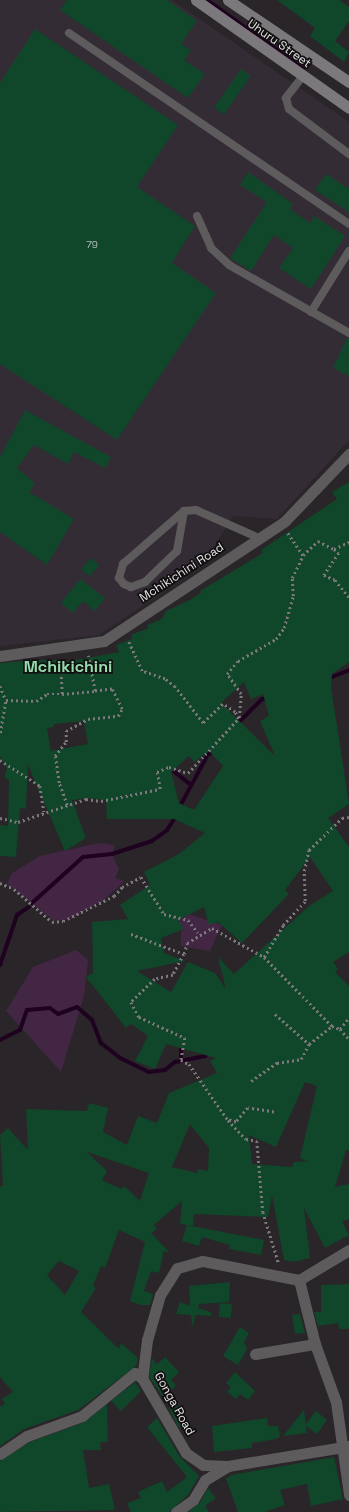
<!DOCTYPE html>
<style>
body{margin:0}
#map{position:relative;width:349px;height:1512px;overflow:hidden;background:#292529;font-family:"Space Grotesk",sans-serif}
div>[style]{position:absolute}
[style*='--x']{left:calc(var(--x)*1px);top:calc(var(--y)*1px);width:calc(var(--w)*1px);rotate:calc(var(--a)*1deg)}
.built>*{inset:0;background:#342c34}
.green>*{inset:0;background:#432643}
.stream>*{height:4px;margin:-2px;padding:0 2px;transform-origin:2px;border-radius:2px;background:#1f0120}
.building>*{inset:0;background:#10462a;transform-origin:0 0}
.path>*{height:2.5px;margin-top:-1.25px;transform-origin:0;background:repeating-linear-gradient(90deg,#7c787b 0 2px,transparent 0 5px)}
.service>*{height:8px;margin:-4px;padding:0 4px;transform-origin:4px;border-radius:4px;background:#5e5b5d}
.minor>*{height:11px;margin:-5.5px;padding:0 5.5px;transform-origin:5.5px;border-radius:5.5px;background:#5e5b5d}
.secondary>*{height:11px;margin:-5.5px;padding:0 5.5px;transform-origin:5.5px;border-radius:5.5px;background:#7c797c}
span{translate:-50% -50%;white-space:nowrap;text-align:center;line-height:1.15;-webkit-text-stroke:3.5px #110f10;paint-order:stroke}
.number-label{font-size:10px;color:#b2bdb8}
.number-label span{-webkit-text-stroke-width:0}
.street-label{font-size:12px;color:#e8e5e7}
.district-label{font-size:16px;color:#94deae;font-weight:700}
</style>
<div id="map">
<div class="built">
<div style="clip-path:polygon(0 0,172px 0,349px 122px,349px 440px,277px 519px,233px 516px,201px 567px,99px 635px,0 646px)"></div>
</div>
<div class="green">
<div style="clip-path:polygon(99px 843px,114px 845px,113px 858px,119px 869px,115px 878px,125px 881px,102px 901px,71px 919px,54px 921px,7px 884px,12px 873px,40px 856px)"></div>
<div style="clip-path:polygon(170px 908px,222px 925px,210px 951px,181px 946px,181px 927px)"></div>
<div style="clip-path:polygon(76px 950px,88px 960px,84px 996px,61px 1072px,6px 1011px,33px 967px)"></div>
</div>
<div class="stream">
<div style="--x:207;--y:0;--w:118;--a:35.7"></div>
<div style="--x:327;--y:679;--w:24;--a:-22"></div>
<div style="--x:237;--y:724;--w:35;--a:-45"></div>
<div style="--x:262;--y:699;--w:8;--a:-7"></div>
<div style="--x:208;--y:755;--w:9;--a:-36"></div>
<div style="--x:170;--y:768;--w:26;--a:39"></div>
<div style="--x:179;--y:808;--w:57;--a:-61.6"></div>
<div style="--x:32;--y:903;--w:69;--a:-42"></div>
<div style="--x:83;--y:857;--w:29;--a:-6"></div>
<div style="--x:112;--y:854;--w:42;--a:-18"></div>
<div style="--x:152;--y:841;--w:19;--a:-36"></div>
<div style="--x:167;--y:830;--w:17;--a:-57"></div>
<div style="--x:0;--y:965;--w:53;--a:-71.2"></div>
<div style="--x:17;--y:915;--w:14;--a:-34"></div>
<div style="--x:0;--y:1040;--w:22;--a:-27"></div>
<div style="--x:20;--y:1030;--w:21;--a:-71"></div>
<div style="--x:27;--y:1010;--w:23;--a:-5"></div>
<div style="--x:50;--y:1008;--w:10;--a:37"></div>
<div style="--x:58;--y:1014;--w:20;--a:-20"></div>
<div style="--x:77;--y:1007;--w:20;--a:41"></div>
<div style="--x:92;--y:1020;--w:25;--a:69"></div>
<div style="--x:101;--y:1043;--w:24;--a:38"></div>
<div style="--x:120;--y:1058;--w:32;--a:26"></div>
<div style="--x:149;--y:1072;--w:16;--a:-7"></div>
<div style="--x:165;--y:1070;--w:13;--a:-39"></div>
<div style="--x:175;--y:1062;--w:31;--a:-11"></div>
<div style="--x:205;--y:1056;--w:7;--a:-45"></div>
<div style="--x:181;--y:1060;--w:17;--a:-90"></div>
</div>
<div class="building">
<div style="clip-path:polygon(67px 0,167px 0,197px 21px,181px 44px,191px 50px,184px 60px,205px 74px,188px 98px,60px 10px)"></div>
<div style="clip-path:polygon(277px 0,339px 0,349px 7px,349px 21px,335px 41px,349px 52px,344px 62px,310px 36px,315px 28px)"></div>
<div style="clip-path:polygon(35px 29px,178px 125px,137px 187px,195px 226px,172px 263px,216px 293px,117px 440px,0 364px,0 83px)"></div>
<div style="left:241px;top:69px;width:12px;height:47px;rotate:35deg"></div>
<div style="clip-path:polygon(248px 172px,293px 204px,290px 209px,310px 223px,314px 216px,345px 236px,311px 289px,279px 268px,293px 248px,274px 235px,251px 271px,230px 258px,267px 202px,240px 185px)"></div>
<div style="clip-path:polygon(326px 174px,349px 189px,349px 212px,315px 190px)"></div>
<div style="clip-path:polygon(347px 338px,349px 338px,349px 376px,333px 368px)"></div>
<div style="clip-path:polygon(25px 410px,111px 457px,105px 468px,74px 452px,68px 464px,34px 445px,17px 468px,35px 483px,29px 492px,74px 519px,47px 565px,0 532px,0 457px)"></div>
<div style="clip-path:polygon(evenodd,349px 482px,349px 662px,332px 674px,331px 687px,349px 804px,328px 818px,349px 847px,349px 952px,333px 962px,338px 969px,335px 972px,349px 986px,349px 1150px,346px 1150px,335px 1187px,349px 1184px,349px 1219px,342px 1221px,349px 1235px,325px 1248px,304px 1208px,310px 1258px,293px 1262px,284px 1260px,272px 1196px,268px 1217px,194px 1214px,193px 1226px,180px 1224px,182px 1201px,154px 1225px,157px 1229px,151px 1233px,170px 1253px,164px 1251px,159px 1273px,151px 1271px,144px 1291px,153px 1294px,150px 1305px,141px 1305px,130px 1301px,145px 1242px,119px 1230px,105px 1268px,101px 1266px,93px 1286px,96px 1288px,81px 1312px,119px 1349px,121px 1343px,138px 1358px,136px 1366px,78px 1410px,24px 1429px,0 1446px,0 1406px,5px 1404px,2px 1399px,13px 1392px,0 1377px,0 1186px,3px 1186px,0 1135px,8px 1128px,28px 1150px,26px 1109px,87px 1111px,89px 1103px,108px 1108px,103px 1132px,127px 1145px,138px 1116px,157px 1123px,169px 1093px,217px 1073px,210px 1061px,216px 1058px,166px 1044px,155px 1069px,135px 1061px,148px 1036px,131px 1024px,126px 1028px,86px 977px,93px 973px,92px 922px,128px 919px,120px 905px,150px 885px,144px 872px,179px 854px,205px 833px,174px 819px,107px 819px,106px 800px,87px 798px,72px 800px,86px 838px,65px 851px,28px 765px,26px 809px,20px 808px,16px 857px,0 856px,0 825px,8px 826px,9px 780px,4px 777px,7px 769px,0 756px,0 663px,38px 660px,59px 660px,60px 663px,119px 652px,116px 645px,132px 639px,131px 635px,148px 628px,147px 625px,162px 619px,166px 611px,190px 600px,201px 593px,200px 591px,263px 553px,261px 550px,337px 499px,332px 492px,349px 482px,244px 682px,251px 699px,263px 694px,269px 716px,260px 721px,275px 756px,221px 703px,244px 682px,349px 482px,84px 721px,88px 744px,51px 751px,47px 728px,54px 727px,54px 724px,84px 721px,349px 482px,209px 751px,223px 766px,194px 810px,179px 803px,171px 772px,189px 756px,194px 762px,209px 751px,349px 482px,310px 857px,333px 891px,309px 906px,234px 974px,218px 957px,226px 989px,215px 973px,188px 962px,171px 992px,137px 971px,185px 961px,164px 953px,161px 938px,184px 929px,178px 920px,204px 907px,209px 925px,218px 922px,242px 943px,289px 894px,285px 890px,310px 857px,349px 482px,305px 1082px,317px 1086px,300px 1158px,307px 1161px,294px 1162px,292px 1167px,252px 1164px,249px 1135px,276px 1147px,305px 1082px,349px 482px,190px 1124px,209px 1148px,208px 1171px,198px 1169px,197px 1173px,172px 1167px,190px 1124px,349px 482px,87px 1152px,149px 1173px,140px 1201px,124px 1186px,121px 1189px,102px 1180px,107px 1171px,87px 1152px,349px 482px,59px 1261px,79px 1271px,65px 1295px,47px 1275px,59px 1261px)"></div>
<div style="left:91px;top:558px;width:11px;height:15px;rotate:41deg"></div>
<div style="clip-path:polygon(80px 579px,105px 598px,95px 611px,83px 601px,73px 613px,61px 603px)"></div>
<div style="clip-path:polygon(187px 1225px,264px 1240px,261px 1255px,229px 1249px,230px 1245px,202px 1237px,199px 1246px,182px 1241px)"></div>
<div style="clip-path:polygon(230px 1282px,229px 1302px,199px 1304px,198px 1308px,211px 1312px,211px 1316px,196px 1315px,192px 1327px,191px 1315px,176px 1314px,180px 1302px,190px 1306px,189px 1286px)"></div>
<div style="clip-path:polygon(349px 1284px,349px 1329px,339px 1329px,338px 1323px,318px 1326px,314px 1312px,321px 1312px,321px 1285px)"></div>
<div style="left:220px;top:1303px;width:12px;height:14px;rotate:5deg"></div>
<div style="clip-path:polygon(300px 1314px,305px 1333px,295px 1334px,292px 1315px)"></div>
<div style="clip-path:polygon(240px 1327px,249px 1333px,244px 1342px,247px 1349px,238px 1365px,223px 1356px)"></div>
<div style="clip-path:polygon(165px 1357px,179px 1372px,171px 1380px,176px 1386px,163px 1397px,149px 1377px,152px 1358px,157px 1364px)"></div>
<div style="clip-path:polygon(235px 1372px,255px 1391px,248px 1400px,240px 1394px,236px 1399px,227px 1392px,231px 1387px,226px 1383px)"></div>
<div style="clip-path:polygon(135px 1382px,141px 1391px,121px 1411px,111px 1401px)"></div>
<div style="clip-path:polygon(107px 1404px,108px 1442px,100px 1442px,101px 1450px,83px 1450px,89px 1488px,109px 1484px,115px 1510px,0 1512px,0 1461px,30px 1442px,85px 1422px)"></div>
<div style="clip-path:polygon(176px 1404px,188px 1423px,179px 1428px,169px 1409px)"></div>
<div style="clip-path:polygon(304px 1410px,306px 1424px,316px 1411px,327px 1420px,317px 1434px,306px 1426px,307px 1433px,283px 1436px)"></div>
<div style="clip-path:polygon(157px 1418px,180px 1457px,199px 1476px,188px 1495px,169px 1512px,131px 1512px,127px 1503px,141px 1498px,138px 1492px,162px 1481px,167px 1492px,187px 1477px,147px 1427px)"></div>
<div style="clip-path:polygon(267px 1418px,268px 1426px,278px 1426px,280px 1437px,276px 1439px,252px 1443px,252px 1448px,214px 1452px,212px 1426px)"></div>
<div style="clip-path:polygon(334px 1457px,343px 1499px,311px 1506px,307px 1484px,280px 1490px,285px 1505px,265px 1512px,238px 1512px,226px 1479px,231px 1475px)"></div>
<div style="clip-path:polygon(208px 1488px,216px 1498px,205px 1506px,209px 1512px,188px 1512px,199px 1504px)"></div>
</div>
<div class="path">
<div style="--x:288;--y:533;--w:27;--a:56"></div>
<div style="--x:303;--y:555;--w:21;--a:-43"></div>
<div style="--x:318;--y:541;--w:18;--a:27"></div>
<div style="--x:334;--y:549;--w:17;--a:-25"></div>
<div style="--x:334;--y:549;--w:6;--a:39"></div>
<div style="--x:339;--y:553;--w:27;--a:124"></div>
<div style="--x:324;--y:575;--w:12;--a:24"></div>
<div style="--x:335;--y:580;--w:22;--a:51"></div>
<div style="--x:0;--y:686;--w:15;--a:67"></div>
<div style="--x:62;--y:694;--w:33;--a:-5"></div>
<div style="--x:95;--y:691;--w:36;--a:-101"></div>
<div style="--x:239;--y:718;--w:24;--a:-85"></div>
<div style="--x:241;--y:694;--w:24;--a:-125"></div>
<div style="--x:227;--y:674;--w:17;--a:-50"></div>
<div style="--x:238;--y:661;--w:44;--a:-30.1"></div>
<div style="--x:276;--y:639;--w:14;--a:-54"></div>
<div style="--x:284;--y:628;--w:33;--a:-74"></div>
<div style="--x:293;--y:596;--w:18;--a:-93"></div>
<div style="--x:292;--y:578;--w:25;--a:-64"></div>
<div style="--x:0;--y:733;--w:34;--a:-80"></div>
<div style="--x:6;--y:700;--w:30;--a:2"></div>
<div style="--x:36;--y:701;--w:13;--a:-32"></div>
<div style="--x:47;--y:694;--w:15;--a:0"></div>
<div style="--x:62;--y:694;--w:35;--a:-93"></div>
<div style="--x:0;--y:760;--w:48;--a:33"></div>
<div style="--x:40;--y:786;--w:26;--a:81"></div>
<div style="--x:67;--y:805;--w:23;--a:-110"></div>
<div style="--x:59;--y:783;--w:27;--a:-98"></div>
<div style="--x:55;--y:756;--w:18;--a:-52"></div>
<div style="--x:66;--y:742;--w:11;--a:-90"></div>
<div style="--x:66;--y:731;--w:25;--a:-29"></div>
<div style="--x:88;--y:719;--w:30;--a:-6"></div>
<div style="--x:118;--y:716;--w:8;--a:-60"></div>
<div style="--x:122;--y:709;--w:22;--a:-117"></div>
<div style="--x:112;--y:689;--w:17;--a:173"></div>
<div style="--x:0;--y:818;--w:18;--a:13"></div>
<div style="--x:18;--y:822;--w:72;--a:-18.7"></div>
<div style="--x:86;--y:799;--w:15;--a:8"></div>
<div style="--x:101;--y:801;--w:60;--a:-11.5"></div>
<div style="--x:160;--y:789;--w:17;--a:-100"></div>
<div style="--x:157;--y:772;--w:13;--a:-23"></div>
<div style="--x:169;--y:767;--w:20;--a:18"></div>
<div style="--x:188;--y:773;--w:74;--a:-47.2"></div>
<div style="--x:238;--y:719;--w:8;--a:-113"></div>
<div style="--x:235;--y:712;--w:14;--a:-146"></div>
<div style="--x:223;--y:704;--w:28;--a:136"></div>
<div style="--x:203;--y:723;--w:46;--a:-127.9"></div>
<div style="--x:175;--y:687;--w:13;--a:-141"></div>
<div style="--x:165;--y:679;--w:24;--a:-161"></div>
<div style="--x:142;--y:671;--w:35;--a:-115"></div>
<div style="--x:0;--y:883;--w:15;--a:23"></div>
<div style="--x:14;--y:889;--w:50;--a:41"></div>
<div style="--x:52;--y:922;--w:11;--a:-5"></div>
<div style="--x:63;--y:921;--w:57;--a:-26.1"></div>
<div style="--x:114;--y:896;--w:12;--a:-48"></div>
<div style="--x:122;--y:887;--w:21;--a:-28"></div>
<div style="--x:141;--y:877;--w:44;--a:58.1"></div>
<div style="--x:164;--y:914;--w:25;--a:14"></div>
<div style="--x:188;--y:920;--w:16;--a:52"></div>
<div style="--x:131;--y:934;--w:57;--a:20.7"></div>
<div style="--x:184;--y:954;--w:11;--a:-75"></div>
<div style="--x:187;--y:943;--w:29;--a:-31"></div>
<div style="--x:212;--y:928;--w:60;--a:29.1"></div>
<div style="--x:264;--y:957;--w:97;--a:45.4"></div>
<div style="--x:332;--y:1026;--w:9;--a:21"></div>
<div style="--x:340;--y:1029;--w:14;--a:-51"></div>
<div style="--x:184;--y:954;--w:24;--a:118"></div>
<div style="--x:173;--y:975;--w:18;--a:167"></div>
<div style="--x:155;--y:979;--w:33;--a:136"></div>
<div style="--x:131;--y:1002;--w:17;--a:62"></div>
<div style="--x:139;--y:1017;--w:51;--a:24.5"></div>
<div style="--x:185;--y:1038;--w:22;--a:100"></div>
<div style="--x:181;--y:1060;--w:9;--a:27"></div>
<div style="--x:189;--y:1064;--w:68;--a:55.1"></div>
<div style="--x:264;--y:957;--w:37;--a:-59"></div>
<div style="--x:283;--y:925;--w:33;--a:-47"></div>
<div style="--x:305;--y:901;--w:30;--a:-92"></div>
<div style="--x:304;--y:871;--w:22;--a:-77"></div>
<div style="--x:309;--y:850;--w:46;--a:-44.1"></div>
<div style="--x:342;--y:818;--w:7;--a:-8"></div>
<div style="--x:275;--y:1014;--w:45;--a:41.4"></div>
<div style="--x:309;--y:1044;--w:29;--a:-38"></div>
<div style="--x:340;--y:1029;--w:13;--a:48"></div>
<div style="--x:251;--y:1081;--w:32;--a:-35"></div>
<div style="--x:277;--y:1063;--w:24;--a:-9"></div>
<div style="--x:301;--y:1059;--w:17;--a:-62"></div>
<div style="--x:274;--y:1112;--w:26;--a:-171"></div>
<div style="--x:248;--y:1108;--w:18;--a:131"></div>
<div style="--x:236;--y:1122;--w:8;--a:-166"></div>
<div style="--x:228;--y:1120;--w:26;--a:47"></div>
<div style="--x:246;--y:1139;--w:11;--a:10"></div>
<div style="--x:257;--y:1141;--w:71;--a:85.2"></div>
<div style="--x:263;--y:1212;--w:54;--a:72.9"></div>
</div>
<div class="service">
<div style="--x:69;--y:33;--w:339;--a:34.3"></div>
<div style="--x:303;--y:76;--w:28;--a:128"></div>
<div style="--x:286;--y:98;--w:11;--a:75"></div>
<div style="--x:289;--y:109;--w:75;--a:36.9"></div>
<div style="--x:197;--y:216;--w:35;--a:66"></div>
<div style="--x:211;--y:248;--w:25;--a:43"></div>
<div style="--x:229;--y:265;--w:138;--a:29.5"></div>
<div style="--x:311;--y:312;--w:72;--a:-58.1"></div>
<div style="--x:184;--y:511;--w:41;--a:99.9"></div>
<div style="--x:177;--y:551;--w:45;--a:135.9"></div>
<div style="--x:145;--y:582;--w:15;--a:160"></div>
<div style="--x:131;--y:587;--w:8;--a:-157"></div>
<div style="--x:124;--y:584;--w:8;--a:-130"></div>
<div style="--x:119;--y:578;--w:15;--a:-74"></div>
<div style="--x:123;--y:564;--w:81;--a:-41"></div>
<div style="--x:184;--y:511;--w:12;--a:-5"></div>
<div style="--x:196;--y:510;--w:69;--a:24"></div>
</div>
<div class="minor">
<div style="--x:0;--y:656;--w:105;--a:-8.2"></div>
<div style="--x:104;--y:641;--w:217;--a:-33.5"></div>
<div style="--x:285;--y:521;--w:93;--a:-46.3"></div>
<div style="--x:349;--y:1250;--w:58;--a:149"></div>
<div style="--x:299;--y:1280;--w:99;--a:-168.9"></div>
<div style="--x:202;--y:1261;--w:26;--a:164"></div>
<div style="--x:177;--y:1268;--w:32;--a:122"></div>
<div style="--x:160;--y:1295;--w:47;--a:106.1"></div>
<div style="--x:147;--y:1340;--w:38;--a:97"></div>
<div style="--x:142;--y:1378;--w:87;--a:59.6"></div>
<div style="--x:186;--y:1453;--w:21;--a:35"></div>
<div style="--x:203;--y:1465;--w:25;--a:2"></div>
<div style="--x:228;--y:1466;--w:123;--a:-9.4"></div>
<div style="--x:299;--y:1280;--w:66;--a:76"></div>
<div style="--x:315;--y:1344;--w:62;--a:70.1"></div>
<div style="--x:336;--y:1402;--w:94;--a:82"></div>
<div style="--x:255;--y:1354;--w:61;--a:-9.5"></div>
<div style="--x:0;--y:1454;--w:32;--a:-34"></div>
<div style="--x:27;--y:1436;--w:59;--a:-20"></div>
<div style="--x:82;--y:1416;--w:68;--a:-39.1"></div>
<div style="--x:135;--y:1373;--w:9;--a:36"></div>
<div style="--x:176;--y:1512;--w:21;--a:-35"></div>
<div style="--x:193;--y:1500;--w:23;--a:-59"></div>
<div style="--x:205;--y:1480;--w:27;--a:-31"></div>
</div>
<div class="secondary">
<div style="--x:196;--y:0;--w:187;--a:35.2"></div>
<div style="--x:228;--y:0;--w:146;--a:34.1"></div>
</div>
<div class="number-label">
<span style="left:92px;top:245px">79</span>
</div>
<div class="street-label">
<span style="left:279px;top:44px;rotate:35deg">Uhuru Street</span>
<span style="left:182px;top:573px;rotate:-33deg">Mchikichini Road</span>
<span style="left:174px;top:1404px;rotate:61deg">Gonga Road</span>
</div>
<div class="district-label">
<span style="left:68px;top:667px">Mchikichini</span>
</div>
</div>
